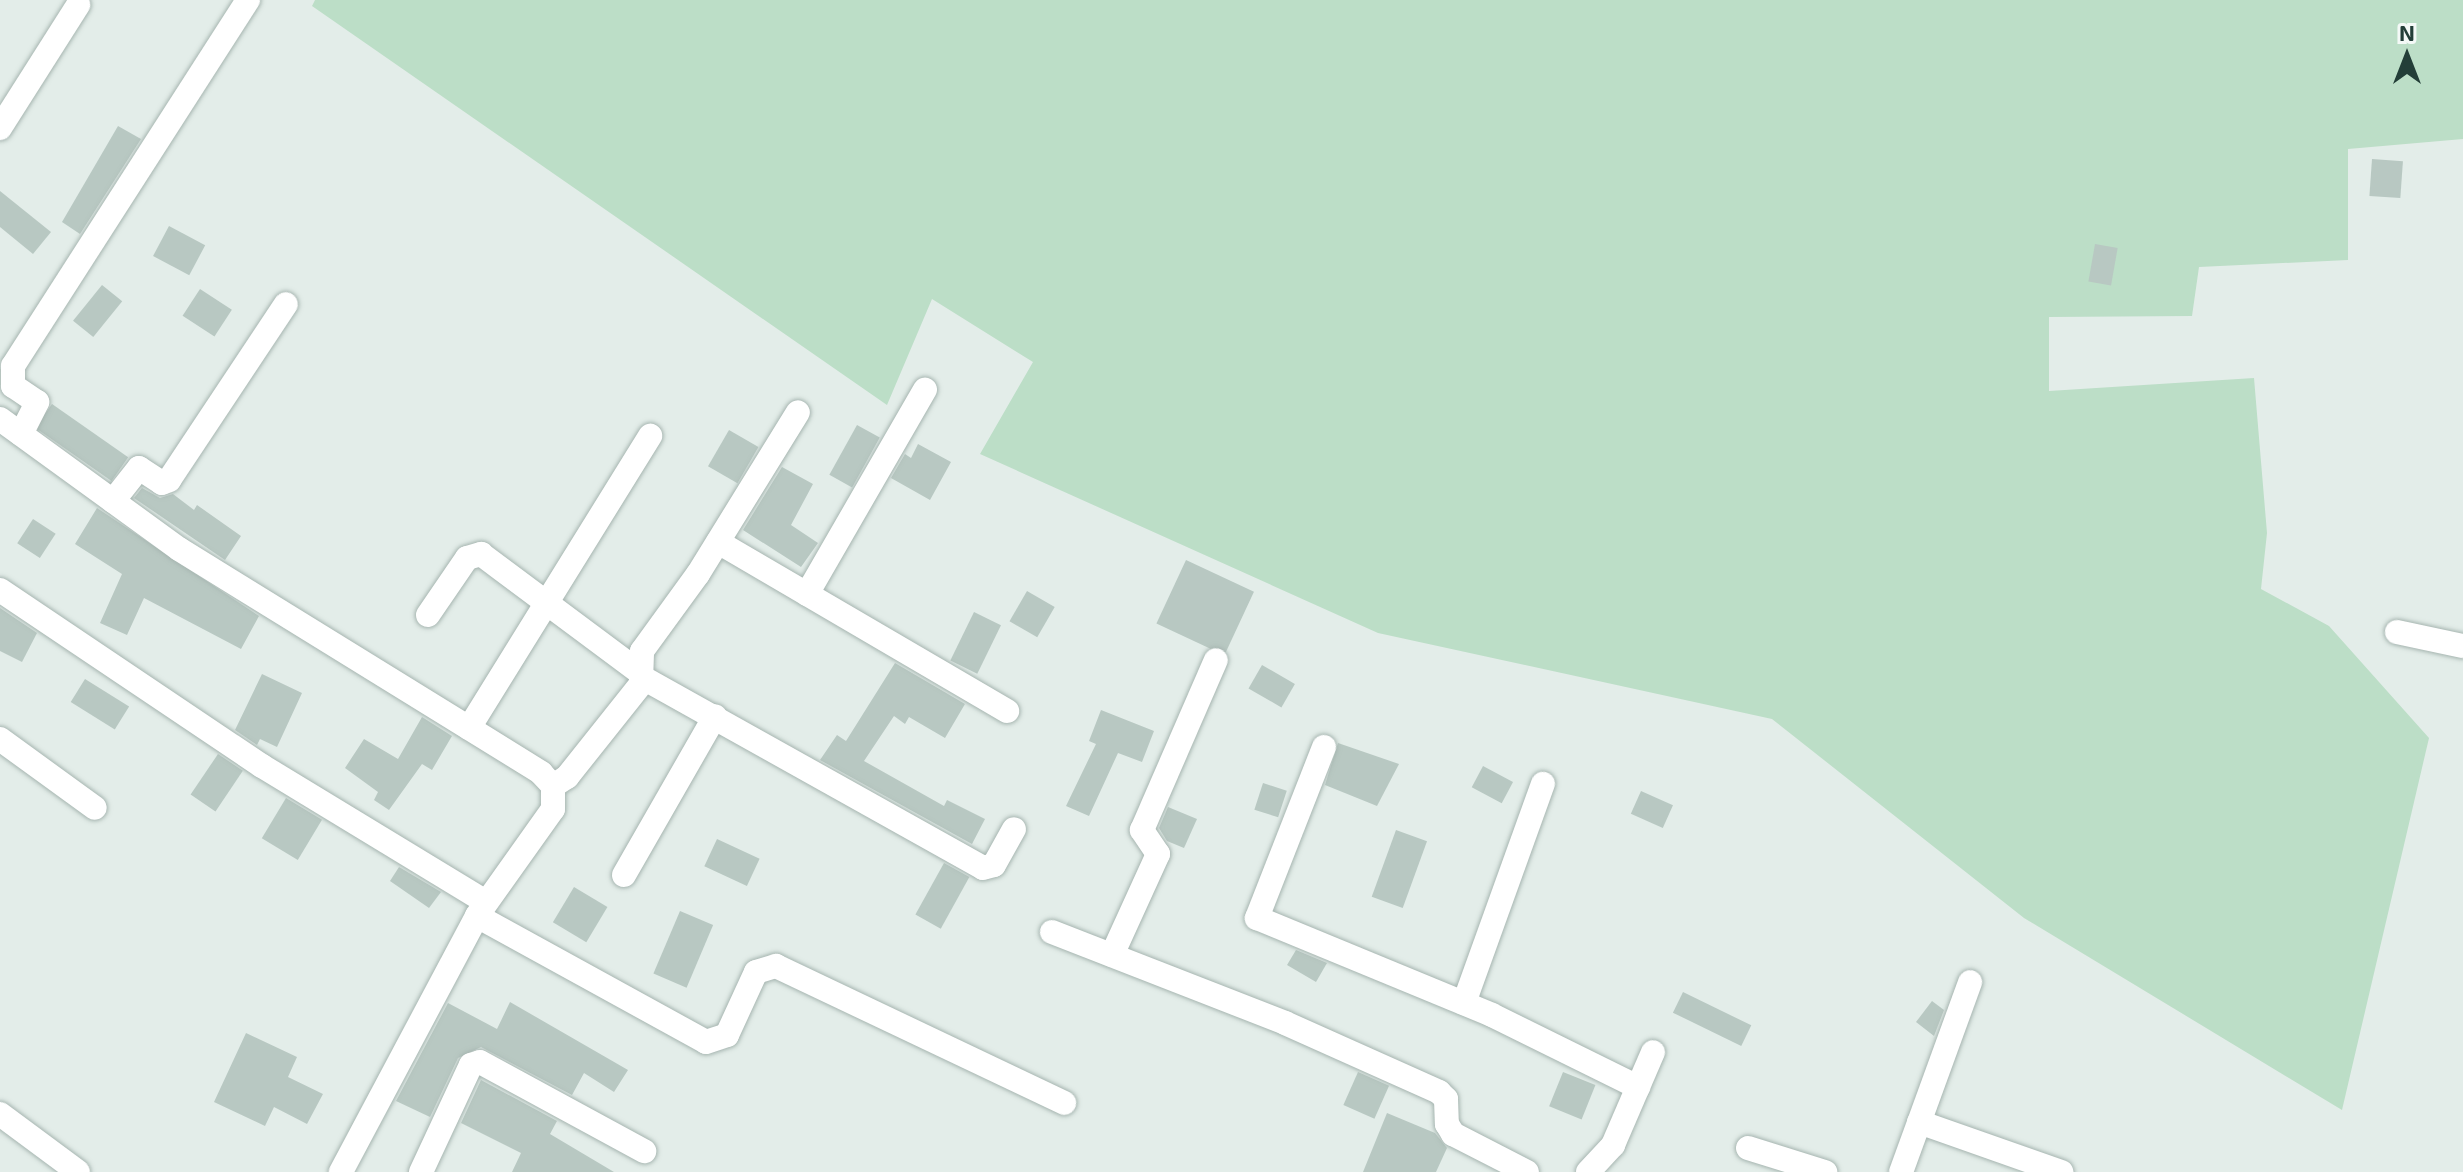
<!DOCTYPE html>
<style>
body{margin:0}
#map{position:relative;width:2463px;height:1172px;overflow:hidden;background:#e3ede9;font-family:"Exo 2",sans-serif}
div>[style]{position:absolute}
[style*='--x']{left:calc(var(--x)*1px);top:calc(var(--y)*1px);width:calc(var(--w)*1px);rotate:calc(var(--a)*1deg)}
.green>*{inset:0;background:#bcdec7}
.building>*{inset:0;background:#b8c8c2;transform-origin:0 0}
.roads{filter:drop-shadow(0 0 2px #a6b5b0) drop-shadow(0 0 2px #a6b5b0)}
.street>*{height:24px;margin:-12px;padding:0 12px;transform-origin:12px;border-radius:12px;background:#fff}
.secondary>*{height:24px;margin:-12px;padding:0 12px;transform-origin:12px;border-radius:12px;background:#fff}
span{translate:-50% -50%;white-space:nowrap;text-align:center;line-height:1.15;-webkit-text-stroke:6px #f4f9f7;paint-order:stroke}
.north{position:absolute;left:2367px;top:16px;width:80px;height:80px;-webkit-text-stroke:6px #f4f9f7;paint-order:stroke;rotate:0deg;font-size:22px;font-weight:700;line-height:32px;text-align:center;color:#233e38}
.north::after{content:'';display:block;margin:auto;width:28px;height:36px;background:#233e38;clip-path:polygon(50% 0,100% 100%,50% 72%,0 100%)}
</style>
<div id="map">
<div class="green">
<div style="clip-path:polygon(315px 0,2463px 0,2463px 139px,2348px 149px,2348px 260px,2199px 267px,2192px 316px,2049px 317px,2049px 391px,2254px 378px,2267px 533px,2261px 589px,2329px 626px,2429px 738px,2342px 1110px,2024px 918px,1772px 719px,1378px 633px,980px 454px,1033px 362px,932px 299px,887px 405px,312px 6px)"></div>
</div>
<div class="building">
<div style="clip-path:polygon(118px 126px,141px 139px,80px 234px,62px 222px)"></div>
<div style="left:2372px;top:159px;width:31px;height:37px;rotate:4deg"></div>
<div style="clip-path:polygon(0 191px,51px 232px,33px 254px,0 227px)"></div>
<div style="left:169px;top:226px;width:41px;height:34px;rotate:28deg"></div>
<div style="left:2095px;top:244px;width:23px;height:38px;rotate:10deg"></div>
<div style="left:102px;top:285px;width:26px;height:46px;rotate:39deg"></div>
<div style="left:200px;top:289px;width:38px;height:32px;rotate:33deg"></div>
<div style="left:52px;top:404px;width:93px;height:29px;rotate:35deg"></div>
<div style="left:857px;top:425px;width:26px;height:57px;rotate:29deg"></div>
<div style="left:729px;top:430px;width:34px;height:42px;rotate:30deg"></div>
<div style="clip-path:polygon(918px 444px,951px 462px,930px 500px,891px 478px,905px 454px,911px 458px)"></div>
<div style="clip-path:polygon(782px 467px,813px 484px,791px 525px,818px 543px,801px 567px,743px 530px)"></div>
<div style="clip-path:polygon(142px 488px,160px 498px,173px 494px,194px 510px,197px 505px,241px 536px,225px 560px,134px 498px)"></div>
<div style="clip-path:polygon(97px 508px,259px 616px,241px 649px,144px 598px,127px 635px,100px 623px,122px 574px,75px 544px)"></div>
<div style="left:33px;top:519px;width:27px;height:29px;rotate:33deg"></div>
<div style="left:1186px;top:560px;width:75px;height:70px;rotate:25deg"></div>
<div style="left:1027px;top:591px;width:32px;height:35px;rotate:30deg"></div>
<div style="clip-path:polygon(0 608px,37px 633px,22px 662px,0 651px)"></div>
<div style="left:974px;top:612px;width:30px;height:54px;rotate:26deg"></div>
<div style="clip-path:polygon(895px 663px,965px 704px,945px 738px,909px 717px,905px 724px,894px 716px,864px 761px,944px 806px,947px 800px,985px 819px,972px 844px,820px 760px,837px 735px,846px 741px)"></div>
<div style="left:1262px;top:665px;width:38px;height:27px;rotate:30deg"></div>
<div style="clip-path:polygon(262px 674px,302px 693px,277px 747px,260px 739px,257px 745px,235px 730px)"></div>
<div style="left:85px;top:679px;width:52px;height:27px;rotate:32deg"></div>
<div style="clip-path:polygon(1101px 710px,1154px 731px,1142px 762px,1118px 753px,1089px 816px,1066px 806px,1096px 744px,1089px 741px)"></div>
<div style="clip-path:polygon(422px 717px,452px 736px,432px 770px,422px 764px,389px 810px,374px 800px,378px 792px,345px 768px,364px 739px,398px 759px)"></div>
<div style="clip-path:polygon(1338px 743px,1399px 764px,1377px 806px,1325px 785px)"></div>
<div style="left:218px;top:754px;width:30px;height:49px;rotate:34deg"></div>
<div style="left:1483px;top:766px;width:34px;height:24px;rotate:28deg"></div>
<div style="left:1263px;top:783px;width:25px;height:28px;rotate:18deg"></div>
<div style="left:1641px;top:791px;width:35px;height:25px;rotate:24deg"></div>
<div style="left:286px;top:798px;width:42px;height:47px;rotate:31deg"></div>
<div style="clip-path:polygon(1168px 807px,1197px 819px,1184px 848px,1167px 841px,1159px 828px)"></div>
<div style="left:1396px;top:830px;width:33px;height:71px;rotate:20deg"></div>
<div style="left:717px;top:839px;width:47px;height:30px;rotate:25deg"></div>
<div style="left:944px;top:863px;width:29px;height:59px;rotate:29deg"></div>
<div style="clip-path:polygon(399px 867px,441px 892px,429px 908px,390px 881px)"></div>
<div style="left:574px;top:887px;width:39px;height:41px;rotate:31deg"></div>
<div style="left:680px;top:911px;width:36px;height:68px;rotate:23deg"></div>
<div style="clip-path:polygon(1296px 950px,1327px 963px,1316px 982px,1287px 965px)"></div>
<div style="left:1683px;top:992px;width:76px;height:23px;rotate:26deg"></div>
<div style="clip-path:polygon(1932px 1001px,1944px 1010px,1934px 1036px,1916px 1022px)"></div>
<div style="clip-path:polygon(510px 1002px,628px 1070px,614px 1092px,584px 1073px,572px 1095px,481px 1047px,458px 1058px,430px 1117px,396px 1101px,448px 1003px,497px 1029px)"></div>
<div style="clip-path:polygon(246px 1033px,297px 1057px,288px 1077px,323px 1094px,307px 1124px,274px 1107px,265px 1126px,214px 1102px)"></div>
<div style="left:1358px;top:1072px;width:34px;height:36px;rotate:24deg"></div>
<div style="left:1563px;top:1072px;width:35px;height:37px;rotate:22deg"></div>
<div style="clip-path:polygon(481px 1080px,557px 1121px,550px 1134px,614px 1172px,512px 1172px,521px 1153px,461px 1123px)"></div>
<div style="clip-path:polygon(1387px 1113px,1435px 1133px,1447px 1148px,1436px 1172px,1363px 1172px)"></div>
</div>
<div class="roads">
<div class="street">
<div style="--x:0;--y:128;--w:146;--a:-57.6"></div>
<div style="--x:0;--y:419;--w:221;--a:36"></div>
<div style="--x:179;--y:549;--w:426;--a:31.7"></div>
<div style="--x:541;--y:773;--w:18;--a:47"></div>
<div style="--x:553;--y:786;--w:23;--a:90"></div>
<div style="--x:553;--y:809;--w:131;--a:125.4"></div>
<div style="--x:477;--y:916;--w:290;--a:118"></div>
<div style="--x:21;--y:434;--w:36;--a:-63"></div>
<div style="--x:37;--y:402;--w:29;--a:-146"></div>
<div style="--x:13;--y:386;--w:20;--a:-90"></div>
<div style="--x:13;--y:366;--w:435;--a:-57.3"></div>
<div style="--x:113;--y:501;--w:42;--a:-51.8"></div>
<div style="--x:139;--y:468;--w:27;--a:33"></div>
<div style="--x:162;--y:483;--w:8;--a:-23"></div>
<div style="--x:169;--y:480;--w:211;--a:-56.4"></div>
<div style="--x:718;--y:542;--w:335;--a:30.3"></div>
<div style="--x:0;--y:590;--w:316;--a:33.9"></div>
<div style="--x:262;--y:766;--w:262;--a:31.3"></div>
<div style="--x:807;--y:594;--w:236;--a:-60"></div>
<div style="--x:428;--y:615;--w:69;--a:-55.6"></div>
<div style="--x:467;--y:558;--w:15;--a:-16"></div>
<div style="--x:481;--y:554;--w:196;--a:36.7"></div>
<div style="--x:2397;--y:632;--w:67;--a:12"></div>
<div style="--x:641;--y:682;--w:31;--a:-88"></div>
<div style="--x:642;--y:651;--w:95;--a:-54"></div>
<div style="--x:698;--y:574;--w:190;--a:-58.3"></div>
<div style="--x:469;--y:728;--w:344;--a:-58.2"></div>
<div style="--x:0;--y:739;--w:117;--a:36"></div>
<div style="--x:1324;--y:747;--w:184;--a:111.4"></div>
<div style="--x:1257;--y:918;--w:254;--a:22.4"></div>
<div style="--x:1492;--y:1015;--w:163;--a:26.3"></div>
<div style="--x:553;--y:786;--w:17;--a:-33"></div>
<div style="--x:567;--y:777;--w:125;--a:-51.5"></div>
<div style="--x:645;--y:679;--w:387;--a:29.2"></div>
<div style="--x:983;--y:868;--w:11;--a:-15"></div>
<div style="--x:994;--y:865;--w:41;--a:-60.9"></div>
<div style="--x:624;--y:875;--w:183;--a:-60.2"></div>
<div style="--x:477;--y:916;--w:261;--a:28.8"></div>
<div style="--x:706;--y:1042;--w:22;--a:-18"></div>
<div style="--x:727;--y:1035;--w:69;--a:-65.3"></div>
<div style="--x:756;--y:972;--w:21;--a:-17"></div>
<div style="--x:776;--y:966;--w:319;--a:25.4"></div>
<div style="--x:1052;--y:932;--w:250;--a:21.3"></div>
<div style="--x:1285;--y:1023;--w:169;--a:24.1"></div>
<div style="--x:1439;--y:1092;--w:10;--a:45"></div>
<div style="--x:1446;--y:1099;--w:25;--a:88"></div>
<div style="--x:1447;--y:1124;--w:12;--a:59"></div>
<div style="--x:1453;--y:1134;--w:83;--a:27.2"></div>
<div style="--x:1112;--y:955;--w:111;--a:-65.5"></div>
<div style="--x:1158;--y:854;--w:29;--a:-124"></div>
<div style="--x:1142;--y:830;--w:185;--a:-66.5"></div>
<div style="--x:1464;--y:1003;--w:233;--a:-70.2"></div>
<div style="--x:1919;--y:1122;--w:151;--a:19.4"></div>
<div style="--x:1748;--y:1148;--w:81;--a:17.3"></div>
<div style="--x:421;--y:1172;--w:118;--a:-65"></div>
<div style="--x:471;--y:1065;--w:9;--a:-18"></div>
<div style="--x:480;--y:1062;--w:187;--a:28.5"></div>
<div style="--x:1588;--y:1172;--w:37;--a:-47"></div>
<div style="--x:1613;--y:1145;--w:101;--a:-66.7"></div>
<div style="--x:1901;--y:1172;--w:202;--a:-70"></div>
</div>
<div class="secondary">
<div style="--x:0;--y:1114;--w:97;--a:36.6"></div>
</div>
</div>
<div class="north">N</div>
</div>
